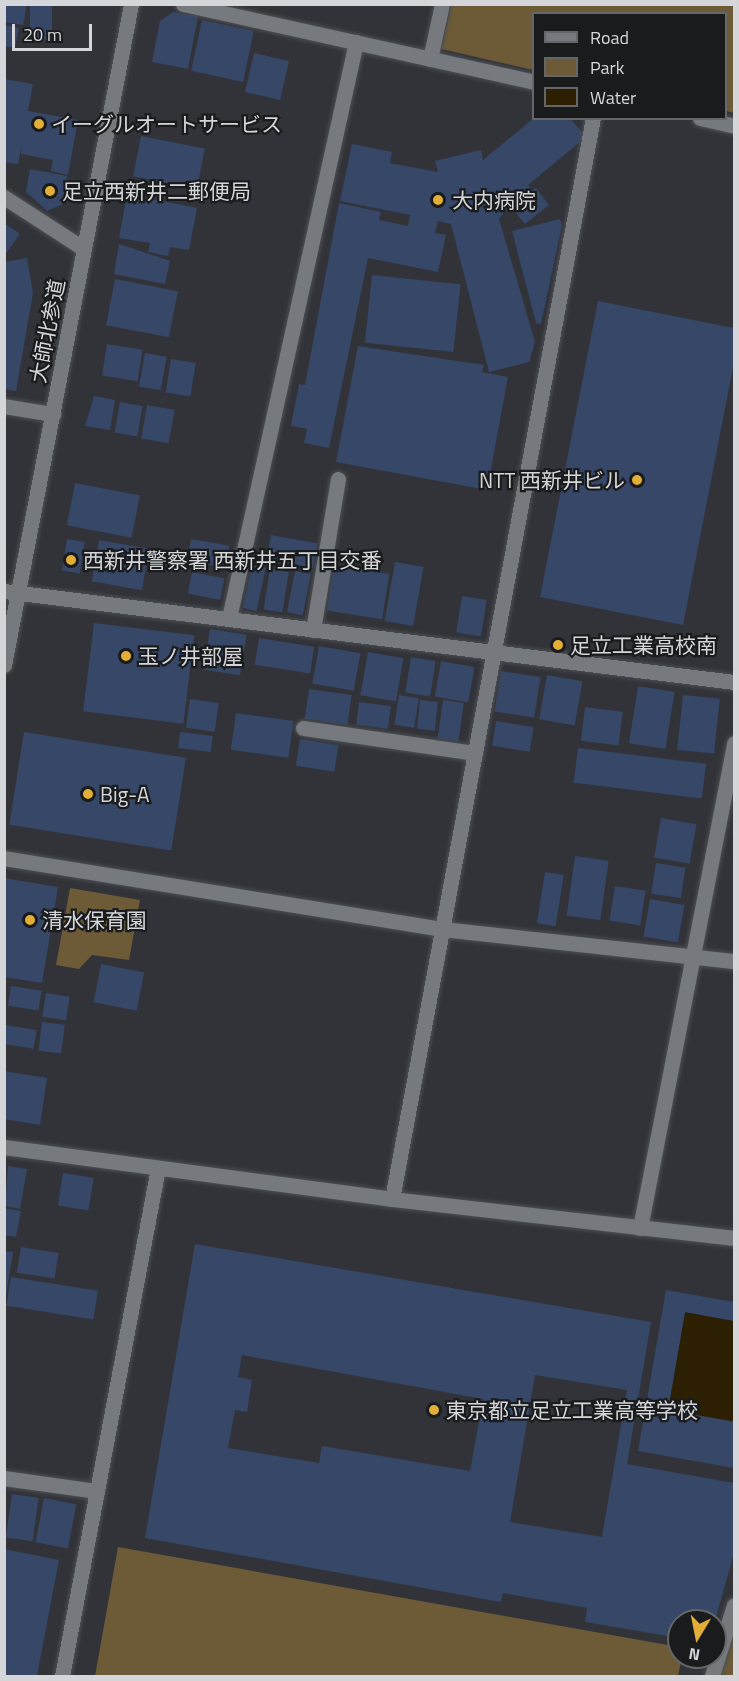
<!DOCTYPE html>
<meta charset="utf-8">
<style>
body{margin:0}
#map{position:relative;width:739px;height:1681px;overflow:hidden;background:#313338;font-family:"Titillium Web","Noto Sans JP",sans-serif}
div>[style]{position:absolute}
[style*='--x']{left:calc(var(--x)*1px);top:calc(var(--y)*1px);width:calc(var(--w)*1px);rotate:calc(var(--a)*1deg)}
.green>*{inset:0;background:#6d5b38}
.water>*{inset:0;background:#2c1f02}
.building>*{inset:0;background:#364768;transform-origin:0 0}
.roads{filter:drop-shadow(0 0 2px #4d4f53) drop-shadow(0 0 2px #4d4f53)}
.minor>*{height:15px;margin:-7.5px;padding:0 7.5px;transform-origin:7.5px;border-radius:7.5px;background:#76797e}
.dots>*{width:16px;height:16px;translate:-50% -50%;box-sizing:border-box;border:3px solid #1a1b1d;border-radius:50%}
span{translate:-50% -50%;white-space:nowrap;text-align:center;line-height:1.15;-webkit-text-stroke:4.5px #1a1b1d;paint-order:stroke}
.poi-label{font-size:21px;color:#d4d6d9}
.left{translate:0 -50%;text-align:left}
.right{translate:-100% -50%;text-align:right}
.street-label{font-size:21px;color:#d4d6d9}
.frame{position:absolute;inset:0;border:6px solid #d4d6d9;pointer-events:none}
.legend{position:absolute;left:532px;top:12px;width:195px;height:108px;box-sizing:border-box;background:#1a1b1d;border:2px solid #646668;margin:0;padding:8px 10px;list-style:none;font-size:18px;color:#d4d6d9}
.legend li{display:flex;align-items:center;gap:12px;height:30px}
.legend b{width:30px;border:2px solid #646668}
.north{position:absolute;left:667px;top:1609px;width:60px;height:60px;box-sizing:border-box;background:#1a1b1d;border:2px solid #646668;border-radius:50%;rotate:190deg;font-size:16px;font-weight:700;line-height:24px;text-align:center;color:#d4d6d9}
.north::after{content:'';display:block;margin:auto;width:21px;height:27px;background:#e3ae35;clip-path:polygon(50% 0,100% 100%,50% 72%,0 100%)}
.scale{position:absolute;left:12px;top:24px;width:80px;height:27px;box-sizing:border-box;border:3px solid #d4d6d9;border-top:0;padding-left:8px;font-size:18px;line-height:21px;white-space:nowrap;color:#d4d6d9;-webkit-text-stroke:4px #1a1b1d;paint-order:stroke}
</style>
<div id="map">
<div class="green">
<div style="clip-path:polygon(451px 5px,734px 5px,734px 113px,726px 111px,726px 14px,534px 14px,533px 70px,441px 49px)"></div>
<div style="clip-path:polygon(70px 888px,140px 900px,129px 960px,92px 955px,79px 969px,56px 965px)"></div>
<div style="clip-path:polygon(118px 1547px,679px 1647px,682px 1657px,678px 1676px,95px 1676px)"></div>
<div style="clip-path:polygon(734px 1630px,734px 1676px,721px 1676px)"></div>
</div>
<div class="water">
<div style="clip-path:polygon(685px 1312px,734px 1321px,733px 1421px,668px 1410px)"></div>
</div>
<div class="building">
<div style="clip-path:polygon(4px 4px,27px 4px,23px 25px,4px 22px)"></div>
<div style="left:30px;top:4px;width:22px;height:36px"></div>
<div style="clip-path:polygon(173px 12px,198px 16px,188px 69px,152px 62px,160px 21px)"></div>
<div style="left:202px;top:20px;width:53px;height:52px;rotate:12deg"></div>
<div style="clip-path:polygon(4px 25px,19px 28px,15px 48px,4px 46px)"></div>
<div style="left:254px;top:53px;width:36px;height:40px;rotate:13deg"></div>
<div style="clip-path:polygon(4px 79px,33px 84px,28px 111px,78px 120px,68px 175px,51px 171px,53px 160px,21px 154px,22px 145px,18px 164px,4px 162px)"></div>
<div style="clip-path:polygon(534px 118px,570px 118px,586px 137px,528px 185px,533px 190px,536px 188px,549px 205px,525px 224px,511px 207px,521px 200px,517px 194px,499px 219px,535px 342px,529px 362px,489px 372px,451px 224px,438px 221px,435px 233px,446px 235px,438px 272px,368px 258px,329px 448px,304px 443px,307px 429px,291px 426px,299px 384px,305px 385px,339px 203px,381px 212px,379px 220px,408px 226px,410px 215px,340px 201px,352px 144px,392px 152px,390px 163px,438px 172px,435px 161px,481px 150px,483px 160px)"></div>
<div style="left:141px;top:136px;width:65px;height:41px;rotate:11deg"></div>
<div style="clip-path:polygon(30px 169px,67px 176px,63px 204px,47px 211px,26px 192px)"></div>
<div style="clip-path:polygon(127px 194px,197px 208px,189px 250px,170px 247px,168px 256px,148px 252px,150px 243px,119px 238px)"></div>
<div style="clip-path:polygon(560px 219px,562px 225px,541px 324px,536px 323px,512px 231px)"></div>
<div style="clip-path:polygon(4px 223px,20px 234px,4px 256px)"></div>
<div style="clip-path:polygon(119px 244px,170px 261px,165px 284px,114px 274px)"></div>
<div style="clip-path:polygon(27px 258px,33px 293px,16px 391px,4px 389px,4px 262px)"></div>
<div style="left:372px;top:275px;width:89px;height:68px;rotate:6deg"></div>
<div style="left:115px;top:279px;width:64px;height:47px;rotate:11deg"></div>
<div style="clip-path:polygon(598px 301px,734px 328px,734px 362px,683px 625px,540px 597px)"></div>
<div style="left:107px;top:344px;width:36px;height:32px;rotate:9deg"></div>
<div style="clip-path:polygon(358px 346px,484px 365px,482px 372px,508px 377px,487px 490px,336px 462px)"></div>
<div style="left:145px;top:353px;width:22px;height:34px;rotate:10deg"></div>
<div style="left:171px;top:359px;width:25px;height:34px;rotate:9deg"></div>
<div style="clip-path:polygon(94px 396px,115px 400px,110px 430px,85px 426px)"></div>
<div style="left:120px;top:402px;width:23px;height:31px;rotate:10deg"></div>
<div style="left:147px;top:405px;width:28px;height:34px;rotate:10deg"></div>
<div style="left:75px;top:483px;width:66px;height:43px;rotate:11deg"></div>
<div style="left:271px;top:535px;width:47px;height:25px;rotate:10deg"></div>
<div style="left:67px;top:539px;width:18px;height:32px;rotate:9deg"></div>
<div style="left:191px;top:539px;width:39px;height:22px;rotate:10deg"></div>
<div style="left:99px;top:540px;width:51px;height:42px;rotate:10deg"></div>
<div style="left:395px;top:562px;width:29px;height:60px;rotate:10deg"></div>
<div style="left:252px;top:565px;width:14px;height:44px;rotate:12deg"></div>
<div style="left:334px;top:565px;width:56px;height:46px;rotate:9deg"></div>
<div style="left:270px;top:569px;width:19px;height:41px;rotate:9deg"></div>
<div style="left:295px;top:571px;width:16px;height:42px;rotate:11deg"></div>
<div style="left:192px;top:572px;width:33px;height:22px;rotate:11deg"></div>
<div style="left:462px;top:596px;width:25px;height:37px;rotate:9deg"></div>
<div style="left:94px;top:623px;width:101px;height:89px;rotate:7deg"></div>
<div style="left:210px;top:629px;width:37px;height:41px;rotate:9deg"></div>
<div style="left:259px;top:638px;width:56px;height:27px;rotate:9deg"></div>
<div style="left:319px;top:646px;width:42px;height:38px;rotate:10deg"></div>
<div style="left:368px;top:652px;width:36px;height:44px;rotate:10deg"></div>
<div style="left:411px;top:657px;width:25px;height:36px;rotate:9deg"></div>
<div style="left:441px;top:661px;width:34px;height:36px;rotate:10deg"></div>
<div style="left:501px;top:671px;width:40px;height:41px;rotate:9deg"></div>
<div style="left:547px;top:675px;width:36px;height:45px;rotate:10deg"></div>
<div style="left:638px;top:686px;width:37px;height:58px;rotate:9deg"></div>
<div style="left:309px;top:689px;width:43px;height:30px;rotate:8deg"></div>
<div style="left:399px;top:695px;width:20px;height:30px;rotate:9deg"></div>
<div style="left:683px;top:695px;width:37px;height:55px;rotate:6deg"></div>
<div style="left:190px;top:699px;width:29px;height:29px;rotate:8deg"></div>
<div style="left:420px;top:700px;width:18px;height:29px;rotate:6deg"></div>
<div style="left:443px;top:700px;width:21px;height:39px;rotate:8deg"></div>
<div style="left:359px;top:702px;width:32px;height:23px;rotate:7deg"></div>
<div style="left:585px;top:707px;width:38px;height:34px;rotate:7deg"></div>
<div style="left:236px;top:713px;width:58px;height:37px;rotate:8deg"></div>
<div style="left:496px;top:721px;width:38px;height:25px;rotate:9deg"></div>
<div style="left:24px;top:732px;width:164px;height:94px;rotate:9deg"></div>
<div style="left:180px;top:732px;width:33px;height:16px;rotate:7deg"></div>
<div style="left:300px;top:739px;width:39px;height:27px;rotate:9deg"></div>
<div style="left:578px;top:748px;width:129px;height:35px;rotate:7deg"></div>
<div style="left:661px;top:818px;width:36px;height:40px;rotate:10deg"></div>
<div style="left:575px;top:856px;width:34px;height:60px;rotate:8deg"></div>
<div style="left:656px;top:863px;width:30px;height:31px;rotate:9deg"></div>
<div style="left:545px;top:872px;width:19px;height:52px;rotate:9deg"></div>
<div style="clip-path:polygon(4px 878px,58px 887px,42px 983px,4px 977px)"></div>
<div style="left:615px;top:886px;width:31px;height:35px;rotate:9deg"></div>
<div style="left:650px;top:899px;width:35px;height:38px;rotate:10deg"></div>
<div style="left:101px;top:964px;width:44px;height:39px;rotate:11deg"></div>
<div style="left:11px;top:986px;width:31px;height:20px;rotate:9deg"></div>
<div style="left:46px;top:993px;width:24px;height:24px;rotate:9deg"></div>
<div style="left:42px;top:1022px;width:23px;height:29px;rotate:7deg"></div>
<div style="left:5px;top:1025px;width:32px;height:19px;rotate:9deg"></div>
<div style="clip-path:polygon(4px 1071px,47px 1078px,40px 1125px,4px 1119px)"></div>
<div style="clip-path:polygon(8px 1166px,27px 1169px,20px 1209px,5px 1206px)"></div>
<div style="left:63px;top:1173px;width:31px;height:33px;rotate:9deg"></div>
<div style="clip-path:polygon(4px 1208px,21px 1211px,16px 1237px,4px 1235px)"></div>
<div style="clip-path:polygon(evenodd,195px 1244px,651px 1322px,627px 1464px,734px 1483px,734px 1553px,715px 1621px,679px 1621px,679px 1638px,585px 1622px,587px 1608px,503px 1593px,501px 1602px,145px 1538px,195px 1244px,242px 1355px,483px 1399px,470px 1471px,322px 1446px,319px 1463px,228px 1448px,235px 1410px,247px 1412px,252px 1380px,238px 1377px,242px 1355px,195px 1244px,535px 1375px,627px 1390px,602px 1537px,510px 1522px,535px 1375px)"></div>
<div style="left:21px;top:1247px;width:38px;height:26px;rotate:9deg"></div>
<div style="clip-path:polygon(5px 1251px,13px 1252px,6px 1295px,5px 1295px)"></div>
<div style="left:11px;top:1277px;width:88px;height:29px;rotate:9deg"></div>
<div style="clip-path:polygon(666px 1290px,734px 1302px,734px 1321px,685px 1312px,668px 1410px,734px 1422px,734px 1468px,638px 1451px)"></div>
<div style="left:12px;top:1494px;width:27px;height:44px;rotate:8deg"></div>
<div style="left:44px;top:1498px;width:33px;height:45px;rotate:11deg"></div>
<div style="clip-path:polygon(4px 1549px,59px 1560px,37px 1676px,4px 1676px)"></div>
</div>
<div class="roads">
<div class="minor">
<div style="--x:183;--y:4;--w:360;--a:12.5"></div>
<div style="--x:430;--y:59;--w:56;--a:-77.7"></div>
<div style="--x:700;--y:118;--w:35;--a:13"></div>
<div style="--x:4;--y:197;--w:95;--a:33"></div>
<div style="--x:4;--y:406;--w:50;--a:9.3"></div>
<div style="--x:4;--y:591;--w:736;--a:7.11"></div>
<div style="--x:229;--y:618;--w:590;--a:-77.57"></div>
<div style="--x:313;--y:630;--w:153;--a:-80.6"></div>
<div style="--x:4;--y:665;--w:673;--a:-79.12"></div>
<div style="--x:303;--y:728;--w:174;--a:8.3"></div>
<div style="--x:4;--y:858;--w:445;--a:9.2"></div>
<div style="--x:443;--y:929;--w:293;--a:6.3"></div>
<div style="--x:4;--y:1147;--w:391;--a:7.6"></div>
<div style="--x:392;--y:1199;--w:344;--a:6.5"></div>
<div style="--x:392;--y:1199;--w:1100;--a:-79.47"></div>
<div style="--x:640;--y:1228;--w:494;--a:-79"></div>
<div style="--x:4;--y:1478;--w:94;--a:8"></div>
<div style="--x:62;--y:1676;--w:517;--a:-79.3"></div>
<div style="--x:712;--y:1676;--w:74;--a:-72.8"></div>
</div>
</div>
<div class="dots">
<div style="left:39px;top:124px;background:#e3ae35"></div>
<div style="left:50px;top:191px;background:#e3ae35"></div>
<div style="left:438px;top:200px;background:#e3ae35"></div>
<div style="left:637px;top:480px;background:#e3ae35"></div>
<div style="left:71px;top:560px;background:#e3ae35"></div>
<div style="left:558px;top:645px;background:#e3ae35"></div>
<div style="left:126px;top:656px;background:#e3ae35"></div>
<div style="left:88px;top:794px;background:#e3ae35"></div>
<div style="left:30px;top:920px;background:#e3ae35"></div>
<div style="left:434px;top:1410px;background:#e3ae35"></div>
</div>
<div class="poi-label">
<span class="left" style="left:51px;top:124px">イーグルオートサービス</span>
<span class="left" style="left:62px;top:191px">足立西新井二郵便局</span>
<span class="left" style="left:452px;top:200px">大内病院</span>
<span class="right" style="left:625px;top:480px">NTT 西新井ビル</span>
<span class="left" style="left:83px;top:560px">西新井警察署 西新井五丁目交番</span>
<span class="left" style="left:570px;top:645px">足立工業高校南</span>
<span class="left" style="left:138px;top:656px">玉ノ井部屋</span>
<span class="left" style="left:100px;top:794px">Big-A</span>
<span class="left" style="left:42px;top:920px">清水保育園</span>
<span class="left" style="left:446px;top:1410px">東京都立足立工業高等学校</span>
</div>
<div class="street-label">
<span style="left:47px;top:331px;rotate:-79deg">大師北参道</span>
</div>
<div class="frame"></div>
<ul class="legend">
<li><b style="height:8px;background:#76797e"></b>Road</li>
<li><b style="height:16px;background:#6d5b38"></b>Park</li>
<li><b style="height:16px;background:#2c1f02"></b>Water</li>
</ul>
<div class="north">N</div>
<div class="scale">20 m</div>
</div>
